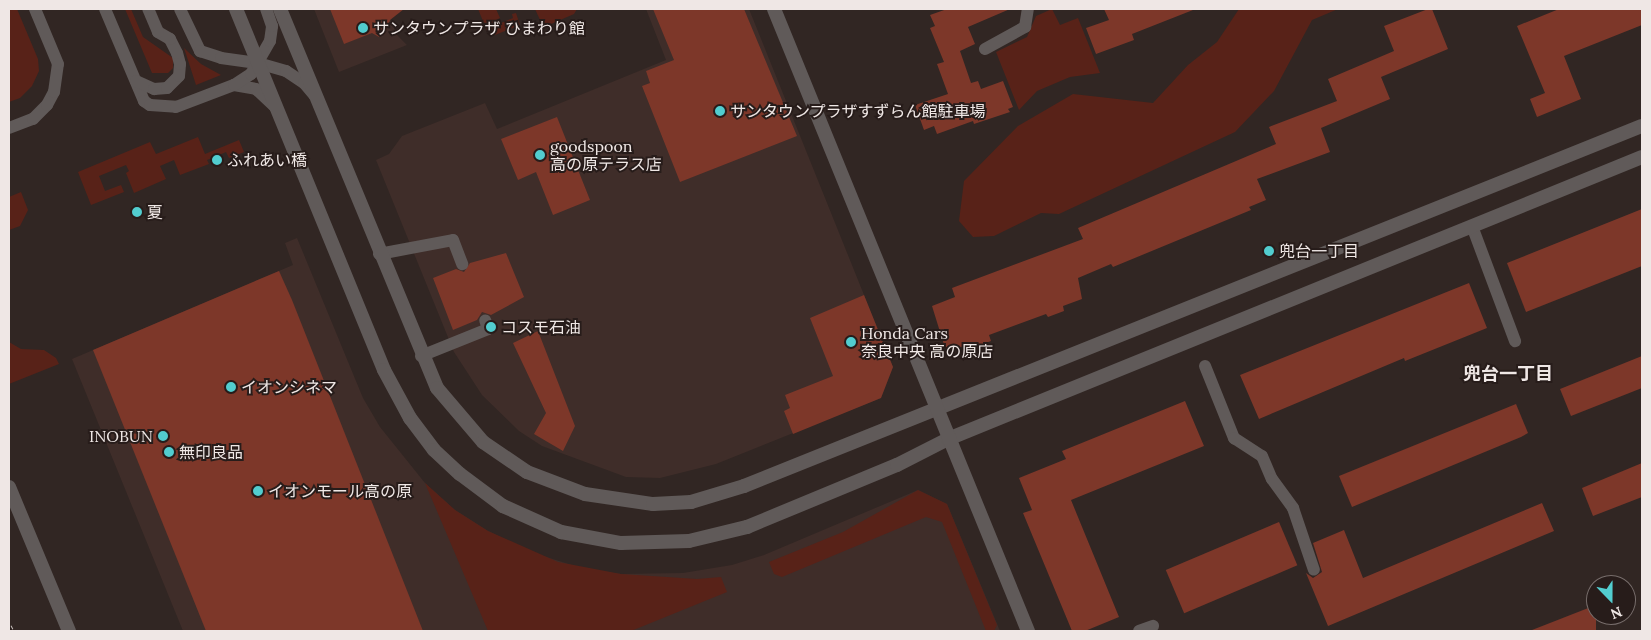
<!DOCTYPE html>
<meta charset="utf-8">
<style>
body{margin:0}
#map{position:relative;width:1651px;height:640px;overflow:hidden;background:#312623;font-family:Lora,"Noto Sans JP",serif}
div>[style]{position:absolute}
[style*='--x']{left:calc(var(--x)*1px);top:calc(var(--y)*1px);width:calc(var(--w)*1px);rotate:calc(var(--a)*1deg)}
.built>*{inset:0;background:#3f2d29}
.green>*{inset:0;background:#582218}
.building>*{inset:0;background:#7d3729;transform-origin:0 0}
.service>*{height:12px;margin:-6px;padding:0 6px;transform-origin:6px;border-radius:6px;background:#605a59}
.tertiary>*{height:14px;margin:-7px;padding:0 7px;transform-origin:7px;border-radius:7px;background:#605a59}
.rail>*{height:5.5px;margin-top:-2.75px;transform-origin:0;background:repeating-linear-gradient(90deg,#271c1a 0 11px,#c7bfbc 0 22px);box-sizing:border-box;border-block:1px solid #c7bfbc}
.dots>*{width:14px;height:14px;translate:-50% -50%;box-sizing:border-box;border:2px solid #271c1a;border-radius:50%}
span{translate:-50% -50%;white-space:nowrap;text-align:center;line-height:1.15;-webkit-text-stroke:4px #271c1a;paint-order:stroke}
.poi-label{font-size:16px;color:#efe7e5}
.left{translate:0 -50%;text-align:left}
.right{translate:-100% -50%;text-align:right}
.neighbourhood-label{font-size:18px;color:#efe7e5;font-weight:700}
.frame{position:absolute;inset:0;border:10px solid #efe7e5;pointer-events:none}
.north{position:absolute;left:1586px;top:575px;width:50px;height:50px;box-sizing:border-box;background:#271c1a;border:1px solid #776d6b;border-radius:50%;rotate:158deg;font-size:14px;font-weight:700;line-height:20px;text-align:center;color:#efe7e5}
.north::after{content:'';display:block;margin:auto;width:18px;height:22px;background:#52cdcf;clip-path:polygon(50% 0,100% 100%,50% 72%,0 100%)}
</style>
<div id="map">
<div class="built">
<div style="clip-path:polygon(314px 9px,404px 9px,389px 17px,397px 35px,407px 45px,339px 72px)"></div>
<div style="clip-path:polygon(646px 9px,749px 9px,893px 367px,881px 398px,716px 464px,660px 478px,626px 477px,542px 446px,519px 431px,482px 395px,454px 352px,376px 160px,389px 154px,402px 136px,485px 103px,497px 129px,666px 60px)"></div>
<div style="clip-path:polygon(297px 238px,363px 398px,380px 427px,425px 483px,455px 510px,488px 531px,537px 554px,581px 568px,621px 574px,683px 573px,732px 565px,764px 555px,918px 490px,947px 504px,1000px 631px,183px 631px,72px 359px,293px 265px,285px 243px)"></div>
</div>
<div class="green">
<div style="clip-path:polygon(9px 9px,17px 9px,38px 59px,39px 71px,32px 86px,20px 98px,9px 102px)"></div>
<div style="clip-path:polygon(125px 9px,131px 9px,143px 37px,173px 58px,173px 68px,168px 73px,152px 73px)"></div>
<div style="clip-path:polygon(478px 9px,496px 9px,500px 18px,496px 20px,501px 23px,513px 18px,512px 14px,516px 13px,520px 25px,495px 35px,487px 31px)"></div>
<div style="clip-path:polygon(535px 9px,577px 9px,574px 14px,551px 24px,541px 22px)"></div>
<div style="clip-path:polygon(1052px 9px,1060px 25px,1078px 18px,1100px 73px,1070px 77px,1037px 91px,1019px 110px,996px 52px,1027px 37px,1036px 16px)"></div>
<div style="clip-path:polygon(1239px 9px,1338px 9px,1312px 20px,1274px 91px,1235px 132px,1059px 214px,1041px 213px,994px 236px,973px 237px,959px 221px,964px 181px,1018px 126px,1073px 94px,1153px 103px,1188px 65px,1217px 42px)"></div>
<div style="clip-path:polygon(184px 48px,201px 64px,221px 75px,196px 85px)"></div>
<div style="clip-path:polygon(198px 137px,205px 154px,239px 140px,244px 152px,229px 158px,226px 152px,207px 160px,209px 164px,180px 175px,174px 160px,160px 166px,166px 179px,134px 193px,126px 173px,129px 171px,126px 165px,99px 176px,105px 191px,121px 185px,124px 192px,91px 205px,78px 172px,150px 142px,156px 154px)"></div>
<div style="clip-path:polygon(21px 192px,28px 210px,20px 226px,9px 230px,9px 197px)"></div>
<div style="clip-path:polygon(9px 342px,21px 349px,44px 350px,56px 358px,59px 364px,9px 384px)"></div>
<div style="clip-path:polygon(425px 483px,455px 510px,488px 531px,558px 562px,621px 574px,697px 579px,721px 577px,727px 592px,631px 631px,488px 631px)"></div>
<div style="clip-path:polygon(918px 490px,947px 504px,997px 625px,994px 631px,986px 631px,942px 522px,926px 517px,782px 577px,774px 574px,769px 562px,843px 532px)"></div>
</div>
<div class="building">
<div style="clip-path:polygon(330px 9px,404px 9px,390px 20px,385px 34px,379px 37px,372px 33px,344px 44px)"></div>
<div style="clip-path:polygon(653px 9px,744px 9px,797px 136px,680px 182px,642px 86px,650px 83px,646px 71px,674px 60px)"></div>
<div style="clip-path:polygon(947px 9px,1010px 9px,968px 27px,975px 44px,960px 51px,971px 83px,978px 81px,981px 89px,1003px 81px,1013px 107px,1008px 109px,1010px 112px,974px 124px,973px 121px,937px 134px,934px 126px,924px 130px,915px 105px,948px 94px,937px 64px,944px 62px,930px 28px,935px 26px,930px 15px)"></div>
<div style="clip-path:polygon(1104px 9px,1193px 9px,1193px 10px,1132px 34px,1134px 40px,1096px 54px,1086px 28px,1109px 20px)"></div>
<div style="clip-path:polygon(1428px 9px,1432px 9px,1448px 49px,1381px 77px,1390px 99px,1321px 128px,1330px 152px,1257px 179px,1266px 200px,1249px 207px,1251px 210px,1113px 267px,1111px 264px,1078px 278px,1082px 299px,1063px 306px,1064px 311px,1048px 317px,1046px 314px,989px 335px,991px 341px,975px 347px,973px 343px,953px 350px,951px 346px,945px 348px,932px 306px,955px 297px,952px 288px,1083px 239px,1078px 228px,1276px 144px,1269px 127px,1337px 101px,1328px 79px,1394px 51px,1384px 26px)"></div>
<div style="clip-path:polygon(1559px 9px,1642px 9px,1642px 25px,1564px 56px,1581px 99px,1537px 117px,1530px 99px,1545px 93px,1517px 26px)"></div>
<div style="clip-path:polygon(557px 117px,590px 200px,553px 215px,536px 172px,518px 180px,501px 139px)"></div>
<div style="clip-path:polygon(1642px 209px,1642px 266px,1526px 312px,1507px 263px)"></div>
<div style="clip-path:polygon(506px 253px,524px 297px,491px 315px,482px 312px,477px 320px,453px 330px,433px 278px,456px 269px,464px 272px,470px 263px)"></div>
<div style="clip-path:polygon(279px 271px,292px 300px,423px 631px,206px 631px,93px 350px)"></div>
<div style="clip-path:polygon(1469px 283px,1487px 328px,1405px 361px,1404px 358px,1259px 419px,1240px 375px)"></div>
<div style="clip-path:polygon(864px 295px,893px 367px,881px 398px,793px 434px,784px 411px,790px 408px,785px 395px,833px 376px,810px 318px)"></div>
<div style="clip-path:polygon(538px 331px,575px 426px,563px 451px,534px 434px,546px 413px,513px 343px)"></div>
<div style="clip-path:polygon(1642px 356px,1642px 388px,1571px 416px,1560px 389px)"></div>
<div style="clip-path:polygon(1185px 401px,1204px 446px,1071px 500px,1119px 617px,1085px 631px,1072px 631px,1023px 513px,1032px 510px,1019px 478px,1066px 459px,1062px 451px)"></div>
<div style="clip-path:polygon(1516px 404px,1528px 433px,1521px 437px,1352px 507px,1339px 476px)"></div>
<div style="clip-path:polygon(1642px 463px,1642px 497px,1593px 516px,1582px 488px)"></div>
<div style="clip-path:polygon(1542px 503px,1554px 531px,1328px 626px,1306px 573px,1313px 578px,1322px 572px,1313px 543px,1344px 530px,1363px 578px)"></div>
<div style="left:1279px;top:522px;width:47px;height:123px;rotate:67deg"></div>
<div style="clip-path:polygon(1596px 605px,1596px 631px,1532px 631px,1532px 630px)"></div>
</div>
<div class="service">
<div style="--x:105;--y:9;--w:100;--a:67"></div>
<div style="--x:144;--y:101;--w:7;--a:34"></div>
<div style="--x:150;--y:105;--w:26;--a:4"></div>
<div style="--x:176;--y:107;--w:62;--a:-20.8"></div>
<div style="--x:234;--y:85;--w:22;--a:10"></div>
<div style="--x:256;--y:89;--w:25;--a:43"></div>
<div style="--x:180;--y:9;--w:47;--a:64.5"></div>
<div style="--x:200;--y:51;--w:22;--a:18"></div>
<div style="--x:221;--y:58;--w:37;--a:8"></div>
<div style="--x:258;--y:63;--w:29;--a:16"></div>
<div style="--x:286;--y:71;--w:22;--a:34"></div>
<div style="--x:304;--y:83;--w:16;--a:50"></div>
<div style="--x:985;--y:49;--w:46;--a:-28.8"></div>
<div style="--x:1025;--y:27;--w:18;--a:-81"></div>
<div style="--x:136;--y:81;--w:20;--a:24"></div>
<div style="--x:154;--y:89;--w:13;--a:-4"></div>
<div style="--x:167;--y:88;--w:17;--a:-45"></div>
<div style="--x:179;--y:76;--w:12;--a:-85"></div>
<div style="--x:180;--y:64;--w:11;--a:-105"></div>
<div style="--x:177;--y:53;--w:16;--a:-117"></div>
<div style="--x:170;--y:39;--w:14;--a:-150"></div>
<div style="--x:158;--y:32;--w:25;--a:-113"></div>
<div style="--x:234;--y:85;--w:20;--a:-33"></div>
<div style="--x:251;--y:74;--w:38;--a:-60"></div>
<div style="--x:270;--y:41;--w:15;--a:-82"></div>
<div style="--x:272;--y:26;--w:18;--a:-109"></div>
<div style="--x:9;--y:128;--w:26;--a:-21"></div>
<div style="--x:33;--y:119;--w:20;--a:-45"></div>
<div style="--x:47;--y:105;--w:15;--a:-62"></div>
<div style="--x:54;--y:92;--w:28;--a:-82"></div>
<div style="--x:58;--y:64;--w:60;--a:-112.7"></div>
<div style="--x:1472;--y:226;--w:123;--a:69.5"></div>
<div style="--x:379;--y:254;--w:75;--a:-10.7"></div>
<div style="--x:453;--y:240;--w:26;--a:69"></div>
<div style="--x:421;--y:356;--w:72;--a:-21.9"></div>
<div style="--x:488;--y:329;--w:9;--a:-108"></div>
<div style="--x:1205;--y:366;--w:78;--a:68.1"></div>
<div style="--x:1234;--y:438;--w:33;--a:33"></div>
<div style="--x:1262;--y:456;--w:25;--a:67"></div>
<div style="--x:1272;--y:479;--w:36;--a:54"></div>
<div style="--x:1293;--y:508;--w:65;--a:71.3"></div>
<div style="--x:1139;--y:631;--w:15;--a:-20"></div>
</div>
<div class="tertiary">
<div style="--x:236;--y:9;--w:390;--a:67.7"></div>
<div style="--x:384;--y:370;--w:55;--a:61.6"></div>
<div style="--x:410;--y:418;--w:40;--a:53"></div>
<div style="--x:434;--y:450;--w:35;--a:43"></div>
<div style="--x:460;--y:474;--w:54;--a:36.7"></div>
<div style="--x:503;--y:506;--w:64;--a:24.1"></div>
<div style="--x:561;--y:532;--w:61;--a:10.4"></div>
<div style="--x:621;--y:543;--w:68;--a:-1.7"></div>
<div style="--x:689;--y:541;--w:60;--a:-13.6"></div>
<div style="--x:747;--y:527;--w:162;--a:-22.5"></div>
<div style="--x:897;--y:465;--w:57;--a:-27"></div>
<div style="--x:948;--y:439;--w:749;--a:-22.11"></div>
<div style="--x:280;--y:9;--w:410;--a:67.5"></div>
<div style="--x:437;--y:388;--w:71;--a:49.6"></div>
<div style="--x:483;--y:442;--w:53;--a:34.3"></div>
<div style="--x:527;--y:472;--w:62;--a:20.8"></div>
<div style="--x:585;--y:494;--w:69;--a:8.4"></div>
<div style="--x:653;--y:504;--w:38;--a:-3"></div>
<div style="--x:691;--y:502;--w:55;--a:-16.8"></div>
<div style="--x:744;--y:486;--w:967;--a:-21.85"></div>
<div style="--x:774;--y:9;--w:672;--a:67.79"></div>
<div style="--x:9;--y:487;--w:156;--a:67.4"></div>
</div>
<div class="rail">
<div style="--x:9;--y:627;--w:4;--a:63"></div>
</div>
<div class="dots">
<div style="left:363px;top:28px;background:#52cdcf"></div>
<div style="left:720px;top:111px;background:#52cdcf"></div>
<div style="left:540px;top:155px;background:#52cdcf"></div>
<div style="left:217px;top:160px;background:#52cdcf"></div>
<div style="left:137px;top:212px;background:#52cdcf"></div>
<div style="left:1269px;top:251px;background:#52cdcf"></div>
<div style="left:491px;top:327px;background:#52cdcf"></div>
<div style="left:851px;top:342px;background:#52cdcf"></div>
<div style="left:231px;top:387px;background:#52cdcf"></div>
<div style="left:163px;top:436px;background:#52cdcf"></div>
<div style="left:169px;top:452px;background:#52cdcf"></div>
<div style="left:258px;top:491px;background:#52cdcf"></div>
</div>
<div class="poi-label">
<span class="left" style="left:373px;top:28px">サンタウンプラザ ひまわり館</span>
<span class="left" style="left:730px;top:111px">サンタウンプラザすずらん館駐車場</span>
<span class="left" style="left:550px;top:155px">goodspoon<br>高の原テラス店</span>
<span class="left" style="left:227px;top:160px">ふれあい橋</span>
<span class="left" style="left:147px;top:212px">夏</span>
<span class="left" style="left:1279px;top:251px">兜台一丁目</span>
<span class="left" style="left:501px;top:327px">コスモ石油</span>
<span class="left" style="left:861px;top:342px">Honda Cars<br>奈良中央 高の原店</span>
<span class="left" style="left:241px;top:387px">イオンシネマ</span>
<span class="right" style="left:153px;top:436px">INOBUN</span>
<span class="left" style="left:179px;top:452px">無印良品</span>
<span class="left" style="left:268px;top:491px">イオンモール高の原</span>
</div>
<div class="neighbourhood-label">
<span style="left:1508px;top:374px">兜台一丁目</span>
</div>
<div class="frame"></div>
<div class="north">N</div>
</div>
